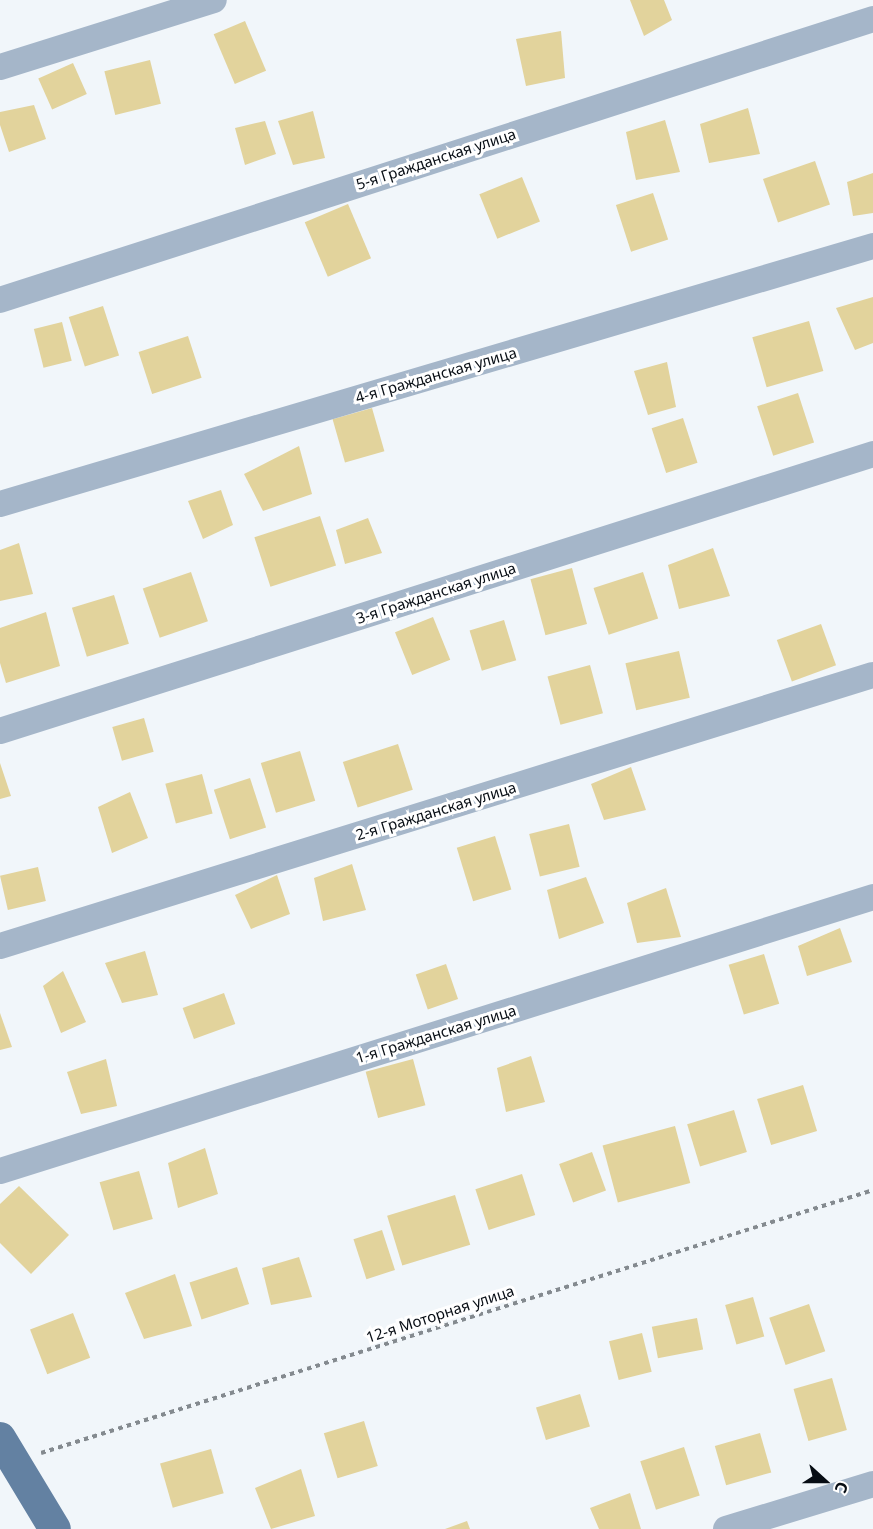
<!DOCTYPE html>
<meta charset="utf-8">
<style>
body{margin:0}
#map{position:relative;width:873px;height:1529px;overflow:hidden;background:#f1f6fa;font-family:"Noto Sans",sans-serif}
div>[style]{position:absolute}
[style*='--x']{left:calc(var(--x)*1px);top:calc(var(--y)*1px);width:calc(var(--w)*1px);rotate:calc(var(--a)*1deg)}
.building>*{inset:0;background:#e2d39c;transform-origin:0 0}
.path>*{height:4px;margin-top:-2px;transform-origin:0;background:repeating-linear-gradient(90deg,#848a8f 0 4.5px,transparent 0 9px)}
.minor>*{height:26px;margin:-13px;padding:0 13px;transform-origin:13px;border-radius:13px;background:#a5b6c9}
.major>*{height:32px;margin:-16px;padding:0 16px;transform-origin:16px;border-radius:16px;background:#6381a2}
span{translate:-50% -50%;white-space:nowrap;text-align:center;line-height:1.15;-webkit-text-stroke:6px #fff;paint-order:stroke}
.street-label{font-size:15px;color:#070d14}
.north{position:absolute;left:795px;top:1451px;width:60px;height:60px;-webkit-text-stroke:4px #fff;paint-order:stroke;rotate:111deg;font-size:16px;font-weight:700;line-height:24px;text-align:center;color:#070d14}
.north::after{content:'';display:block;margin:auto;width:21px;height:27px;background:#070d14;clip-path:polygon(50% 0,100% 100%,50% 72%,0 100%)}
</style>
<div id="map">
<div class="building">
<div style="clip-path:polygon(630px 0,664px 0,672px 20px,644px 36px)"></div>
<div style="left:245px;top:21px;width:54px;height:34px;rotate:67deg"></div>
<div style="clip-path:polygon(561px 31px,565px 78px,526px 86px,516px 39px)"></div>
<div style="left:150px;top:60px;width:45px;height:47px;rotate:76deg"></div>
<div style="left:73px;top:63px;width:34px;height:38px;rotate:66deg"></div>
<div style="clip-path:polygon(34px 105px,46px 139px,9px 152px,0 125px,0 112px)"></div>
<div style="clip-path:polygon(748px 108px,760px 154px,709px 163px,700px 124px)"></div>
<div style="clip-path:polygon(313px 111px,325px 158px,293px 165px,278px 121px)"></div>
<div style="clip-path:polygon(665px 120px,680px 172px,636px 180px,626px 132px)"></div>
<div style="clip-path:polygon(265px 121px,276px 154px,245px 165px,235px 128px)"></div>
<div style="left:815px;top:161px;width:46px;height:55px;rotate:71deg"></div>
<div style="clip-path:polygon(873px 173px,873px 213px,853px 216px,847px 182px)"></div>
<div style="left:522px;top:177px;width:48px;height:46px;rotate:68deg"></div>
<div style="left:653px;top:193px;width:49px;height:39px;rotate:72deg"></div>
<div style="left:348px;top:204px;width:59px;height:47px;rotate:67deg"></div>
<div style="clip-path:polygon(873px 297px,873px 343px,855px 350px,836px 308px)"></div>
<div style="left:103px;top:306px;width:52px;height:36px;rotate:72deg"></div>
<div style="left:809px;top:321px;width:52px;height:59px;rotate:74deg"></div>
<div style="left:62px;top:322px;width:40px;height:29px;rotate:76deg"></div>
<div style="left:188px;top:336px;width:44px;height:52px;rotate:72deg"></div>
<div style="clip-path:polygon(667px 362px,676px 407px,648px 415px,634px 371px)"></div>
<div style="left:798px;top:393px;width:52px;height:43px;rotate:72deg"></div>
<div style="left:372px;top:408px;width:45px;height:41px;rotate:74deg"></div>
<div style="left:683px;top:418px;width:47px;height:33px;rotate:72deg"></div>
<div style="clip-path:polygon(299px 446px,312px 494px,263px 511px,244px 474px)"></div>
<div style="clip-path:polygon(221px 490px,233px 525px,203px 539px,188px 501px)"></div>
<div style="left:320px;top:516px;width:52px;height:69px;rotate:72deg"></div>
<div style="clip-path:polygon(368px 518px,382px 553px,345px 564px,336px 530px)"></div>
<div style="clip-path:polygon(19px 543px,33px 594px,0 601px,0 550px)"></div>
<div style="clip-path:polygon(713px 548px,730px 596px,679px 609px,668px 565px)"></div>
<div style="left:572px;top:568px;width:58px;height:43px;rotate:75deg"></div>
<div style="left:191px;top:572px;width:52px;height:51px;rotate:71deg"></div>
<div style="left:643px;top:572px;width:49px;height:52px;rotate:72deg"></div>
<div style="left:114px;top:595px;width:51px;height:44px;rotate:73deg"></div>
<div style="clip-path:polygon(46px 612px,60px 666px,6px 683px,0 663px,0 628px)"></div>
<div style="left:433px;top:617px;width:46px;height:41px;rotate:68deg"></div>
<div style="left:504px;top:620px;width:42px;height:36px;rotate:73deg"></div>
<div style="left:821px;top:624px;width:44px;height:47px;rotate:70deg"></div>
<div style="left:679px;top:651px;width:48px;height:55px;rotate:77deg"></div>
<div style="left:590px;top:665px;width:50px;height:44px;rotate:75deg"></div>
<div style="left:144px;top:718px;width:35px;height:33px;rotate:74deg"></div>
<div style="left:398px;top:744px;width:48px;height:58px;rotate:72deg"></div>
<div style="left:300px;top:751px;width:52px;height:41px;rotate:73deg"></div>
<div style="clip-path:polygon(0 763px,11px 796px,0 799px)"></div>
<div style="clip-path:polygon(631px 767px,646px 810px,604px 820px,591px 784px)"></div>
<div style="left:202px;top:774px;width:41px;height:38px;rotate:75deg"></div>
<div style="left:250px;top:778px;width:52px;height:38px;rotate:72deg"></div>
<div style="clip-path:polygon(130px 792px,148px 838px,112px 853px,98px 807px)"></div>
<div style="left:569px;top:824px;width:44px;height:41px;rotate:76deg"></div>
<div style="left:495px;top:836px;width:56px;height:40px;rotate:73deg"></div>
<div style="clip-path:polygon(352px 864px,366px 910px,323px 921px,314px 878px)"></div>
<div style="left:38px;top:867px;width:35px;height:39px;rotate:77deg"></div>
<div style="clip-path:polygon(277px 875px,290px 914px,251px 929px,235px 895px)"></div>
<div style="clip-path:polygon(586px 877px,604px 923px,559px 939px,547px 890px)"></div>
<div style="clip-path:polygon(666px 888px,681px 937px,637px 943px,627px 903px)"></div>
<div style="clip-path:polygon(840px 928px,852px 962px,807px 976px,798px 946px)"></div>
<div style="clip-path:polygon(145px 951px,158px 995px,122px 1003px,105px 963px)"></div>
<div style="left:764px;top:954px;width:52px;height:37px;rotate:73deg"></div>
<div style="left:446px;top:964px;width:37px;height:32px;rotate:71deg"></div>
<div style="clip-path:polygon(63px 971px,86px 1022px,61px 1033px,43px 986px)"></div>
<div style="left:224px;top:993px;width:33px;height:44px;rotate:70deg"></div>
<div style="clip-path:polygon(0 1013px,12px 1047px,0 1050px)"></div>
<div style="clip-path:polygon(531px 1056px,545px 1102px,506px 1112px,497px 1068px)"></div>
<div style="clip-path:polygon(106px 1059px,117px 1106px,81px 1114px,67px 1072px)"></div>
<div style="left:413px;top:1059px;width:48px;height:49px;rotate:75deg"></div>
<div style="left:803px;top:1085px;width:48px;height:48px;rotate:73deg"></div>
<div style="left:734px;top:1110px;width:44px;height:49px;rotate:73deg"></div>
<div style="left:675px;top:1126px;width:59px;height:75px;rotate:75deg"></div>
<div style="clip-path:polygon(205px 1148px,218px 1194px,178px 1208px,168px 1163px)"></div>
<div style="left:592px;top:1152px;width:41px;height:35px;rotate:70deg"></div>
<div style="left:139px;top:1171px;width:50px;height:41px;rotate:74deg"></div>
<div style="left:522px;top:1174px;width:43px;height:49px;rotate:72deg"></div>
<div style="clip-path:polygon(19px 1186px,69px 1235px,31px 1274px,0 1243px,0 1204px)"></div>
<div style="left:455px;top:1195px;width:52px;height:71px;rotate:73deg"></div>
<div style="left:382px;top:1230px;width:42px;height:30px;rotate:72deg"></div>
<div style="clip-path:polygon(299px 1257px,312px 1297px,271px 1305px,262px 1268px)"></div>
<div style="left:237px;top:1267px;width:39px;height:50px;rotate:72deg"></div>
<div style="clip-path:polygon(175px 1274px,192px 1326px,144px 1339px,125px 1293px)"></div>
<div style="left:753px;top:1297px;width:41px;height:29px;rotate:74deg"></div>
<div style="left:809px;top:1304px;width:50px;height:42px;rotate:71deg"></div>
<div style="left:73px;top:1313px;width:48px;height:46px;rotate:69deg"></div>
<div style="left:697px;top:1318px;width:32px;height:46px;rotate:79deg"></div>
<div style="left:642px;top:1333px;width:40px;height:34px;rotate:76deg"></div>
<div style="left:832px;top:1378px;width:54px;height:40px;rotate:74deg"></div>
<div style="left:580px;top:1394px;width:34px;height:46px;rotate:73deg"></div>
<div style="left:364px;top:1421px;width:47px;height:42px;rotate:73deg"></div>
<div style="left:760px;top:1433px;width:41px;height:47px;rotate:74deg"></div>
<div style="left:684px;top:1447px;width:51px;height:46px;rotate:72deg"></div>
<div style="left:211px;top:1449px;width:46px;height:53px;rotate:74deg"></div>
<div style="clip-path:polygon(301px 1469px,315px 1516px,271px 1529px,255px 1488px)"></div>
<div style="clip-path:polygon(630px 1493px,641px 1529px,599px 1529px,590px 1508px)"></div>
<div style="clip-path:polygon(467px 1521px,470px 1529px,445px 1529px)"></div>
</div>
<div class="path">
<div style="--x:41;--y:1453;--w:873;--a:-17.54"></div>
</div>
<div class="minor">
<div style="--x:0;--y:67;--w:224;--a:-17.4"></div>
<div style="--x:0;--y:300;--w:917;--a:-17.84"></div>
<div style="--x:0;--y:504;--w:910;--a:-16.46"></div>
<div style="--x:0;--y:731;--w:916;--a:-17.6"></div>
<div style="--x:0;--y:946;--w:914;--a:-17.25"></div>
<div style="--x:0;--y:1171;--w:915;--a:-17.42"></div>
<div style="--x:726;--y:1529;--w:154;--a:-17"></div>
</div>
<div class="major">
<div style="--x:0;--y:1438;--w:106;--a:58.9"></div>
</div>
<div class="street-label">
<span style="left:436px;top:159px;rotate:-18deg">5-я Гражданская улица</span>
<span style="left:436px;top:375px;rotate:-16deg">4-я Гражданская улица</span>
<span style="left:436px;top:593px;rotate:-18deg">3-я Гражданская улица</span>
<span style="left:436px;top:811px;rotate:-17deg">2-я Гражданская улица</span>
<span style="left:436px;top:1034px;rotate:-17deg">1-я Гражданская улица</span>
<span style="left:440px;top:1314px;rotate:-18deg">12-я Моторная улица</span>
</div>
<div class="north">С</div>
</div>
